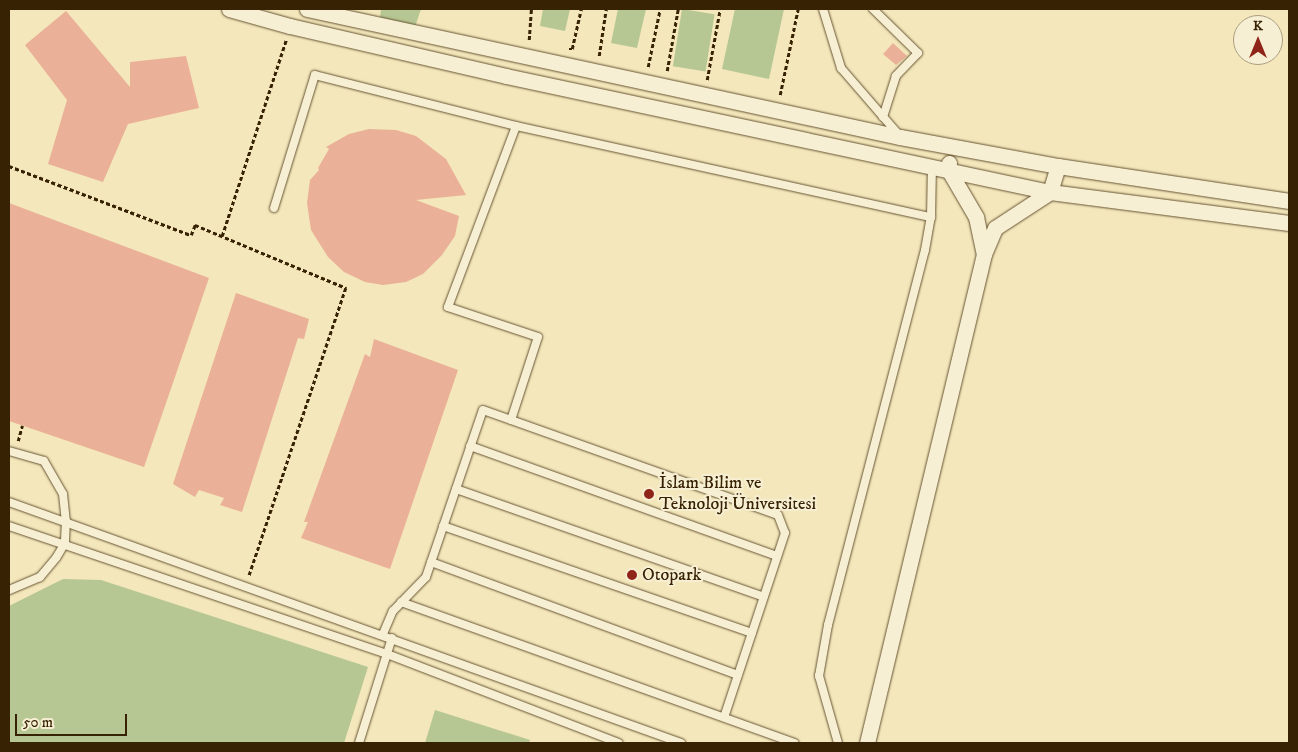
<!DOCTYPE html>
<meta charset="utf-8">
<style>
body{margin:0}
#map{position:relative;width:1298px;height:752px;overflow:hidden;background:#f3e7bb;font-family:"IM FELL DW Pica",serif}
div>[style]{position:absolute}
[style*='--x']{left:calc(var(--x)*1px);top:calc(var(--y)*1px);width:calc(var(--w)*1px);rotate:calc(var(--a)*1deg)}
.green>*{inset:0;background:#b6c793;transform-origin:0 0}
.building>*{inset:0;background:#eab198}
.path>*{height:2.5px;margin-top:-1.25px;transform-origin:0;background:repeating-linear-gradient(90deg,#382204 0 4px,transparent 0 6.5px)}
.roads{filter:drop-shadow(0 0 1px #675332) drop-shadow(0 0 1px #675332)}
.service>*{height:8px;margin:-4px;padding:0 4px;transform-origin:4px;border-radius:4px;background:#f7efd3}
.minor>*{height:15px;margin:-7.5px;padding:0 7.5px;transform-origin:7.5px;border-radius:7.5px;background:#f7efd3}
.dots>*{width:14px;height:14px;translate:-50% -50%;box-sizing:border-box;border:2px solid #f7efd3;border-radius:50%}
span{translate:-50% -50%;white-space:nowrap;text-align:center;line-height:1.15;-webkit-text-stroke:4px #f7efd3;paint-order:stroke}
.poi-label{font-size:18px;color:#382204}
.left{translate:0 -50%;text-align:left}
.frame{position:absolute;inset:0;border:10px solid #382204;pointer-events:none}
.north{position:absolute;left:1233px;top:15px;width:50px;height:50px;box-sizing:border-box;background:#f7efd3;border:1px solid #ab9d80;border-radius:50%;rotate:0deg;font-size:14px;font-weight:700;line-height:20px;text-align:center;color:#382204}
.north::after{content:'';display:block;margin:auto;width:18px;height:22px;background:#8f2418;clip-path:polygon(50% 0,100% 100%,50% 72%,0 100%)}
.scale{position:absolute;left:15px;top:714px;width:112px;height:22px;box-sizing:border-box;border:2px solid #382204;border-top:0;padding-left:6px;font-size:15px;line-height:18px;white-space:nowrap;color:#382204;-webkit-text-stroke:4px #f7efd3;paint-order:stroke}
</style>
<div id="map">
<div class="green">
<div style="clip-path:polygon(381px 9px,421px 9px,415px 27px,380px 18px)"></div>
<div style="clip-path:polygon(543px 9px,570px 9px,565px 31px,540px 26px)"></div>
<div style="clip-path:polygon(618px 9px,646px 9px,637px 48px,611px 43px)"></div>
<div style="left:682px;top:9px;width:33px;height:58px;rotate:9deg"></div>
<div style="clip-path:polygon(735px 9px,784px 9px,769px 79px,722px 69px)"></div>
<div style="clip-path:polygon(63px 579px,101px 580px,368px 667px,344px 743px,9px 743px,9px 606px)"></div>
<div style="clip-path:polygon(435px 710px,530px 740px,529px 743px,425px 743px)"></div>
</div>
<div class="building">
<div style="clip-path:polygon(66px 11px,130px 87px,130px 62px,186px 56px,199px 108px,128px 124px,103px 182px,48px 164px,67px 100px,25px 45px)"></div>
<div style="clip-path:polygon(893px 43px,907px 56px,896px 65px,883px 54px)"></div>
<div style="clip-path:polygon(369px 129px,396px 130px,416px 136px,446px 159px,466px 195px,416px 200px,459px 216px,455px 236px,442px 255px,423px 274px,406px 282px,383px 285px,365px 282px,344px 272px,328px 257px,311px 230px,307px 203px,310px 180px,319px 170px,318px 168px,329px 149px,326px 147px,349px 134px)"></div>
<div style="clip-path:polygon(9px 203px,209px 278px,144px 467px,9px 421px)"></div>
<div style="clip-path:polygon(236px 293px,309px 319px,304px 339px,298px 338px,242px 512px,220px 505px,224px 498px,199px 490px,195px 497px,173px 484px)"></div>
<div style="clip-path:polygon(374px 339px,458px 370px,390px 569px,301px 538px,308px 522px,304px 522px,365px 354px,370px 357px)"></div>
</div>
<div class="path">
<div style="--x:529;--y:40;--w:31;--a:-86"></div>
<div style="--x:569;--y:49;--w:3;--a:0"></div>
<div style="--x:572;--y:49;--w:41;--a:-77.3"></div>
<div style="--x:599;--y:56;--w:48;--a:-81.5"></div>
<div style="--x:648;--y:67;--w:59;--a:-78.3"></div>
<div style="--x:667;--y:71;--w:63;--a:-79.9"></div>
<div style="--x:707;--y:80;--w:72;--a:-79.6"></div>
<div style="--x:780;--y:95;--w:88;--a:-78.2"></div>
<div style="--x:9;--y:166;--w:195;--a:20.8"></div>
<div style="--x:191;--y:235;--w:11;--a:-68"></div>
<div style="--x:195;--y:225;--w:164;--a:22.6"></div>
<div style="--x:346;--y:288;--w:305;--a:108.6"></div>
<div style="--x:222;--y:236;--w:206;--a:-71.9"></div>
<div style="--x:18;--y:441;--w:16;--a:-75"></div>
</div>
<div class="roads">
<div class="service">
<div style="--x:823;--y:9;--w:62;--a:73"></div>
<div style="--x:841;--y:68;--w:89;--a:49.1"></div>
<div style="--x:873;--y:9;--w:63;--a:44.4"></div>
<div style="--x:918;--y:53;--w:32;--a:134"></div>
<div style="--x:896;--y:76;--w:43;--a:107.6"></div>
<div style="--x:274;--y:208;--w:139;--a:-72.9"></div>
<div style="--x:315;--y:75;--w:207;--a:14.2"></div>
<div style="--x:516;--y:126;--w:425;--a:12.4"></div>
<div style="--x:511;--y:420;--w:87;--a:-72"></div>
<div style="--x:538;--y:337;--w:95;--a:-161.6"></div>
<div style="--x:448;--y:307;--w:193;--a:-69.4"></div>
<div style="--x:470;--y:446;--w:326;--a:19.7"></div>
<div style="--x:9;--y:451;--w:36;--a:16"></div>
<div style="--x:44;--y:461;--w:38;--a:60"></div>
<div style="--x:63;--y:494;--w:27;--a:84"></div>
<div style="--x:66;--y:521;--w:22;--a:93"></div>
<div style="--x:65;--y:543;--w:17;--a:121"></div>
<div style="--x:56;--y:558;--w:25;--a:130"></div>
<div style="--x:40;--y:577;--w:34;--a:157"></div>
<div style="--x:456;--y:489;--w:326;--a:19.3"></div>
<div style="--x:9;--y:502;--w:714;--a:19.73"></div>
<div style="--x:9;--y:526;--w:399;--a:18.7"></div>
<div style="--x:387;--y:654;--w:248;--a:21"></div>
<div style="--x:443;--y:526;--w:327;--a:19.1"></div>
<div style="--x:431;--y:562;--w:327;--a:20.2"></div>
<div style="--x:401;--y:602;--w:418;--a:19.7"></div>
<div style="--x:383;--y:634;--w:25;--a:-67"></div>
<div style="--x:393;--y:611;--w:47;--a:-45.9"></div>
<div style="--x:426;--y:577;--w:176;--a:-71.2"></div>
<div style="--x:483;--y:410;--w:313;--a:19.6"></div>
<div style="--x:778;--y:515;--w:19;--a:69"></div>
<div style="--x:785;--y:533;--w:194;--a:108.3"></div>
<div style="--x:359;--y:743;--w:110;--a:-72.6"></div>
<div style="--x:838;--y:743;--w:70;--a:-105.8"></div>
<div style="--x:819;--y:676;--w:52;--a:-80"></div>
<div style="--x:828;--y:625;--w:387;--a:-75.5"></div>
<div style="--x:925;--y:250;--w:34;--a:-80"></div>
<div style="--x:931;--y:217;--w:51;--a:-88.9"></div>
</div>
<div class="minor">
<div style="--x:229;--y:9;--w:63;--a:15.6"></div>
<div style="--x:290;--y:26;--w:222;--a:13"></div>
<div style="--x:506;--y:76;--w:556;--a:12.04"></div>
<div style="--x:1050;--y:192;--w:241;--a:7.4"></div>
<div style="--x:307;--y:9;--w:607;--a:12.18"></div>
<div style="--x:900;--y:137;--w:161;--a:10.4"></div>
<div style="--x:1058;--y:166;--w:234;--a:8.6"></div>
<div style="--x:949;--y:163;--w:6;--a:99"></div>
<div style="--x:948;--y:169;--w:56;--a:59.7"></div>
<div style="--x:976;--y:217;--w:38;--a:78"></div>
<div style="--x:867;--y:743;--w:503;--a:-76.54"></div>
<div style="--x:984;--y:254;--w:28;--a:-67"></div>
<div style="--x:995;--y:228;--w:66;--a:-33.2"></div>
<div style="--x:1050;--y:192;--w:27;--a:-73"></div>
</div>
</div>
<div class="dots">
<div style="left:649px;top:494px;background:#8f2418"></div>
<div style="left:632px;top:575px;background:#8f2418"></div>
</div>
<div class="poi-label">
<span class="left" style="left:659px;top:494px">İslam Bilim ve<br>Teknoloji Üniversitesi</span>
<span class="left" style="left:642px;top:575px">Otopark</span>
</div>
<div class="frame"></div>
<div class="north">K</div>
<div class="scale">50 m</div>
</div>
